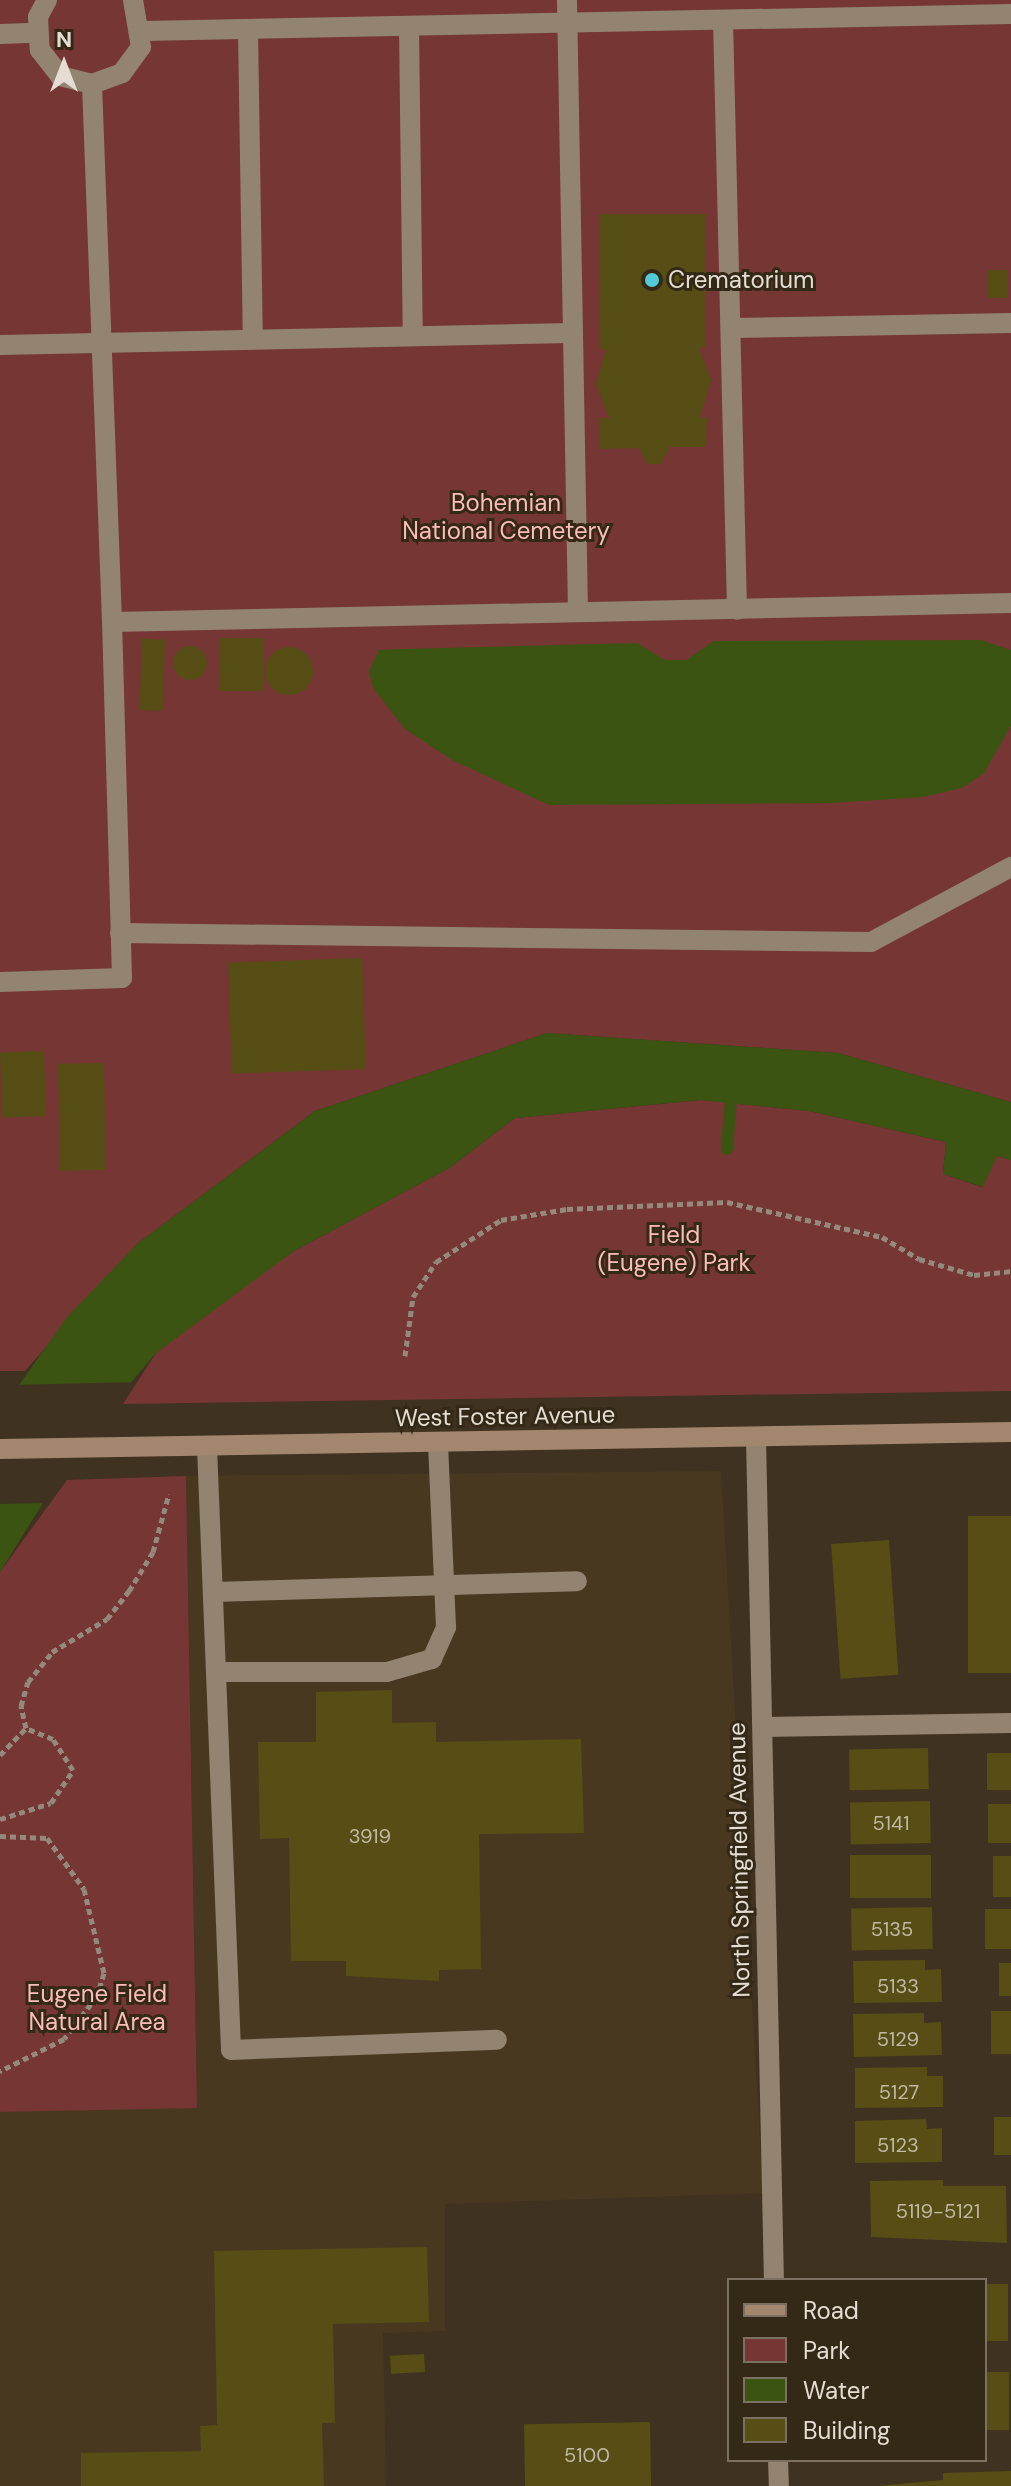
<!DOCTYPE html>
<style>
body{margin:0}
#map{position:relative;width:1011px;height:2486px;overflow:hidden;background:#3f3221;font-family:"DM Sans",sans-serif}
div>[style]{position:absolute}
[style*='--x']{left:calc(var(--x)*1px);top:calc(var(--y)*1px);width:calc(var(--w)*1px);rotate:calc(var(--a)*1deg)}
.built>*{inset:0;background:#493820}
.green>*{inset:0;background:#763634}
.water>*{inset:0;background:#3c5412}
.pier>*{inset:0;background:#3f3221}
.stream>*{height:12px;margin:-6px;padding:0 6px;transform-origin:6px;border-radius:6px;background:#3c5412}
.building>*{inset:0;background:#564e15;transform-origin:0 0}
.round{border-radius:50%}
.path>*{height:5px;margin-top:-2.5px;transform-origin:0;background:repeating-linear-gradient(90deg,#948a7c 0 6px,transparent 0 10px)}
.service>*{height:20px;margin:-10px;padding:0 10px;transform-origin:10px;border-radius:10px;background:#928470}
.minor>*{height:20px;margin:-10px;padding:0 10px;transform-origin:10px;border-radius:10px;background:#928470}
.secondary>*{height:20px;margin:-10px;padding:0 10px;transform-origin:10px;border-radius:10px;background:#a2866d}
.dots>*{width:22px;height:22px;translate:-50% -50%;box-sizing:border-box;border:4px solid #342817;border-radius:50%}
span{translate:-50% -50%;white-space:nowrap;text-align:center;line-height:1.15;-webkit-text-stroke:6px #342817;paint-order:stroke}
.number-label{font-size:20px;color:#c1b9a3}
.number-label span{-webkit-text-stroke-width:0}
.poi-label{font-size:24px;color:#e5ddd2}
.left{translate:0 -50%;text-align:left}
.park-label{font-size:24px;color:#fdbcb7}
.street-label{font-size:24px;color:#e5ddd2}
.legend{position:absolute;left:727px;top:2278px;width:260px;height:184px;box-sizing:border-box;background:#342817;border:2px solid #7b7062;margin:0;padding:10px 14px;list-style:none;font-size:24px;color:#e5ddd2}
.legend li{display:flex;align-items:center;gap:16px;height:40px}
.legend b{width:40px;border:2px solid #7b7062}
.north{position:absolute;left:24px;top:24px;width:80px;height:80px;-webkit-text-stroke:6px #342817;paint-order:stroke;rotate:0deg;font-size:22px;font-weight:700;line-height:32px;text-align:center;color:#e5ddd2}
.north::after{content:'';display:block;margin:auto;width:28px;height:36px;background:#e5ddd2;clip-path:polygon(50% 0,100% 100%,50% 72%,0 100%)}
</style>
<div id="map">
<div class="built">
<div style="clip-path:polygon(721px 1471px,763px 2193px,445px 2204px,445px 2331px,383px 2333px,386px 2486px,0 2486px,0 2112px,197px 2107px,186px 1476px)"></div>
</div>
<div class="green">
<div style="clip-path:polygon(0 0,1011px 0,1011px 1102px,838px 1053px,547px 1033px,315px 1111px,138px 1243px,25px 1371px,0 1371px)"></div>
<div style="clip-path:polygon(701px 1100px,809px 1111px,946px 1142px,943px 1174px,982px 1187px,997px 1156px,1011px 1160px,1011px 1391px,123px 1404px,156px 1353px,219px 1304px,294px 1251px,451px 1167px,515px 1118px)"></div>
<div style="clip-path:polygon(186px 1476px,197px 2108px,0 2112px,0 1572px,67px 1480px)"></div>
</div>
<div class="water">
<div style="clip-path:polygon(981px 640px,1011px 650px,1011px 726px,984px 773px,962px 788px,923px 797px,832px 803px,549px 805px,452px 760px,405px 729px,373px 688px,369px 671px,379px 650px,402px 649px,637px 643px,665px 660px,686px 660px,714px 641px)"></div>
<div style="clip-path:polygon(547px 1033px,838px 1053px,1011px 1102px,1011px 1160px,997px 1156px,983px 1187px,943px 1174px,946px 1142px,809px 1111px,700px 1100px,515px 1118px,451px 1167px,294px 1251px,156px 1353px,82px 1440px,0 1572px,0 1412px,67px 1317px,138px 1243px,315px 1111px)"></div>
</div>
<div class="pier">
<div style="clip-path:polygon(137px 1382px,85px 1442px,49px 1503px,0 1504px,0 1405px,12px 1385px)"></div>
</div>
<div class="stream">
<div style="--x:727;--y:1149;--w:62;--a:-85.4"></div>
</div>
<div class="building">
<div style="clip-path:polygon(599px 214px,705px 214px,706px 347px,699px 348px,711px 380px,700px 417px,707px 417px,706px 447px,670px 447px,661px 464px,647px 464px,639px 448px,600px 449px,600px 418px,609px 418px,596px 384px,606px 349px,600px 349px)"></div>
<div style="left:988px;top:270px;width:19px;height:28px"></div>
<div style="left:220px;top:638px;width:44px;height:53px"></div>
<div style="left:142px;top:639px;width:23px;height:71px;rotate:2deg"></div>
<div class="round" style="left:173px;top:646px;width:34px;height:34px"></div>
<div class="round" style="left:265px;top:647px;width:48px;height:48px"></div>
<div style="left:362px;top:958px;width:111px;height:134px;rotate:88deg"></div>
<div style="left:44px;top:1051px;width:65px;height:44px;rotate:88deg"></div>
<div style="left:104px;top:1063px;width:107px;height:46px;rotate:89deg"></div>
<div style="left:1011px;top:1516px;width:157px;height:43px;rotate:90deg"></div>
<div style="left:889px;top:1540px;width:135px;height:58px;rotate:86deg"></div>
<div style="clip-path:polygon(392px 1690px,392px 1723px,436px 1722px,436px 1742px,581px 1739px,584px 1833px,479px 1834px,481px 1969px,439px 1970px,439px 1981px,346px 1976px,346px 1961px,291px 1961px,289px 1838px,260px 1839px,258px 1742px,316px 1742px,316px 1692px)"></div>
<div style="left:928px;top:1748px;width:41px;height:79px;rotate:89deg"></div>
<div style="left:987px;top:1753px;width:24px;height:37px"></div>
<div style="left:930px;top:1801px;width:42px;height:80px;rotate:89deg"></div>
<div style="left:988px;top:1804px;width:23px;height:39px"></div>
<div style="left:850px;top:1855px;width:81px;height:43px"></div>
<div style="left:993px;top:1856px;width:18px;height:41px"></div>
<div style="left:932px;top:1907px;width:42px;height:81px;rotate:89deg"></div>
<div style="left:985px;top:1909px;width:26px;height:40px"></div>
<div style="clip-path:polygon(925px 1960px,925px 1970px,941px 1969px,942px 2002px,854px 2003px,853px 1961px)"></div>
<div style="left:999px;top:1963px;width:12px;height:33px"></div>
<div style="left:991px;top:2011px;width:20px;height:43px"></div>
<div style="clip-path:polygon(924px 2013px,924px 2023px,941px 2022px,942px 2055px,854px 2057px,853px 2014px)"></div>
<div style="clip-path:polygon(927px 2067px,927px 2076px,943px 2076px,943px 2107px,855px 2108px,855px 2068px)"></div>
<div style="left:994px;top:2117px;width:17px;height:38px"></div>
<div style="clip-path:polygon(926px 2119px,927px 2129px,942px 2128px,942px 2162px,855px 2163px,855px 2121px)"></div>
<div style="clip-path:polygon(943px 2180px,943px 2186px,1006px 2186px,1007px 2243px,871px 2237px,870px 2181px)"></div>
<div style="clip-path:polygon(427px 2247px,429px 2322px,333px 2324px,335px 2423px,322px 2423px,324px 2486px,81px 2486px,81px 2453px,201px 2451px,200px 2426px,217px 2425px,214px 2251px)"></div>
<div style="left:985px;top:2284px;width:23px;height:57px"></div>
<div style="left:424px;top:2354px;width:18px;height:34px;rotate:87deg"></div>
<div style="left:985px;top:2372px;width:24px;height:58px"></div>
<div style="left:650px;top:2422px;width:64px;height:126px;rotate:89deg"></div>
<div style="clip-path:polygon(1011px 2471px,1011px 2486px,877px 2486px,943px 2480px,943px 2473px)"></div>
</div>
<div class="path">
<div style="--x:405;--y:1356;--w:60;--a:-82.3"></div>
<div style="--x:413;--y:1297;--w:42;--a:-56.7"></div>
<div style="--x:436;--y:1262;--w:77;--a:-32.9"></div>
<div style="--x:501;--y:1220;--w:67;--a:-9.5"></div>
<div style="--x:567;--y:1209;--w:160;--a:-2.5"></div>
<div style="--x:727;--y:1202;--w:159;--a:12.7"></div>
<div style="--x:882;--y:1237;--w:43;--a:30.7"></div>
<div style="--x:919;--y:1259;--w:57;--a:16.2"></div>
<div style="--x:974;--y:1275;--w:37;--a:-6"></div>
<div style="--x:26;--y:1728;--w:23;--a:-103"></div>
<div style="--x:21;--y:1706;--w:25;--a:-74"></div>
<div style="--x:28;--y:1682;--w:38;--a:-51"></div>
<div style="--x:52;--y:1652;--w:64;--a:-31"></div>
<div style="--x:107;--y:1619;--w:36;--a:-52"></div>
<div style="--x:129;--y:1591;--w:46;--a:-58.4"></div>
<div style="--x:153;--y:1552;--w:60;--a:-74.6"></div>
<div style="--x:0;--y:1755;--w:37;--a:-46"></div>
<div style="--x:0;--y:1819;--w:53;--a:-17.4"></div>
<div style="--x:51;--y:1803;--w:40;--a:-56"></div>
<div style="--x:73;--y:1770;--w:37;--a:-123"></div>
<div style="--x:53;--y:1739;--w:29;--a:-158"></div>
<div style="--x:0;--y:1836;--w:47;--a:2.4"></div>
<div style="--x:47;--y:1838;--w:63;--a:54"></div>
<div style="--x:84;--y:1889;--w:86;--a:76.6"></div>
<div style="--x:104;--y:1973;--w:24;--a:107"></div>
<div style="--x:97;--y:1996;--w:54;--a:127.5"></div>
<div style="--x:64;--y:2039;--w:72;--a:153.4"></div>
</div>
<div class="service">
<div style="--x:47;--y:0;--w:19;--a:118"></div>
<div style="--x:38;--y:17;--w:33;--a:87"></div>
<div style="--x:40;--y:50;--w:33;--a:52"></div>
<div style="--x:60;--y:76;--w:33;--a:14"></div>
<div style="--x:92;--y:84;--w:32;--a:-20"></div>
<div style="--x:122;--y:73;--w:32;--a:-54"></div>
<div style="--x:141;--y:47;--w:48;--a:-99.7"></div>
<div style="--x:567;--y:0;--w:610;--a:88.97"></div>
<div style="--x:723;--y:20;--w:590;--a:88.64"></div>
<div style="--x:409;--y:26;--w:310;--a:89.3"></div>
<div style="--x:248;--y:30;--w:309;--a:89.1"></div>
<div style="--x:143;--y:31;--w:868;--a:-1.12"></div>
<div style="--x:0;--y:34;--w:36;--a:-2"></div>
<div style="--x:92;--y:84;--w:538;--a:87.87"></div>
<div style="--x:112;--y:622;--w:899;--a:-1.21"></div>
<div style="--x:731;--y:328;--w:280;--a:-1"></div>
<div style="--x:0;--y:345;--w:571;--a:-1.2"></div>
<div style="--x:120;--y:933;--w:751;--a:0.69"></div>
<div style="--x:871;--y:942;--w:159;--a:-28.2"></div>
<div style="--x:0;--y:982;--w:122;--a:-1.9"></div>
<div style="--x:122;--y:978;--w:356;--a:-91.6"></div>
<div style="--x:207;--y:1447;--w:603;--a:87.72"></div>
<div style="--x:231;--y:2050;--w:266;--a:-2.2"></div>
<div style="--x:213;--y:1592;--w:364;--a:-1.7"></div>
<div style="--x:217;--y:1672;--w:170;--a:0"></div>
<div style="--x:387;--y:1672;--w:47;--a:-16.1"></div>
<div style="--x:432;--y:1659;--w:35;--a:-66"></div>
<div style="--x:446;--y:1627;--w:183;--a:-92.5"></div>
<div style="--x:763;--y:1727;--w:248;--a:-0.9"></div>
</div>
<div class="minor">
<div style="--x:756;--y:1438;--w:842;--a:88.78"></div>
<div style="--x:778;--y:2460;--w:26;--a:88"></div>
</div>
<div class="secondary">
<div style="--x:0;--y:1449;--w:1011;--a:-0.96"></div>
</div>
<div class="dots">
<div style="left:652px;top:280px;background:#52cbd9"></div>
</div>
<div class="number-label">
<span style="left:891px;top:1823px">5141</span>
<span style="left:370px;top:1836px">3919</span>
<span style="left:892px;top:1929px">5135</span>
<span style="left:898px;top:1986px">5133</span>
<span style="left:898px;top:2039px">5129</span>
<span style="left:899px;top:2092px">5127</span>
<span style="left:898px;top:2145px">5123</span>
<span style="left:938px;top:2211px">5119-5121</span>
<span style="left:587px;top:2455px">5100</span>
</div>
<div class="poi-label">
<span class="left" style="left:668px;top:280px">Crematorium</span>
</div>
<div class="park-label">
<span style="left:506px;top:517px">Bohemian<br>National Cemetery</span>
<span style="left:674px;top:1249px">Field<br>(Eugene) Park</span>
<span style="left:97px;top:2008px">Eugene Field<br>Natural Area</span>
</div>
<div class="street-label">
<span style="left:505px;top:1416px;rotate:-1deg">West Foster Avenue</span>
<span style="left:739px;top:1860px;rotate:-91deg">North Springfield Avenue</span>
</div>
<ul class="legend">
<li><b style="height:10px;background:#a2866d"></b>Road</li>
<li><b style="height:22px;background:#763634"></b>Park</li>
<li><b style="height:22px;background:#3c5412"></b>Water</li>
<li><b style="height:22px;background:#564e15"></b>Building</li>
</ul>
<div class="north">N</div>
</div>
